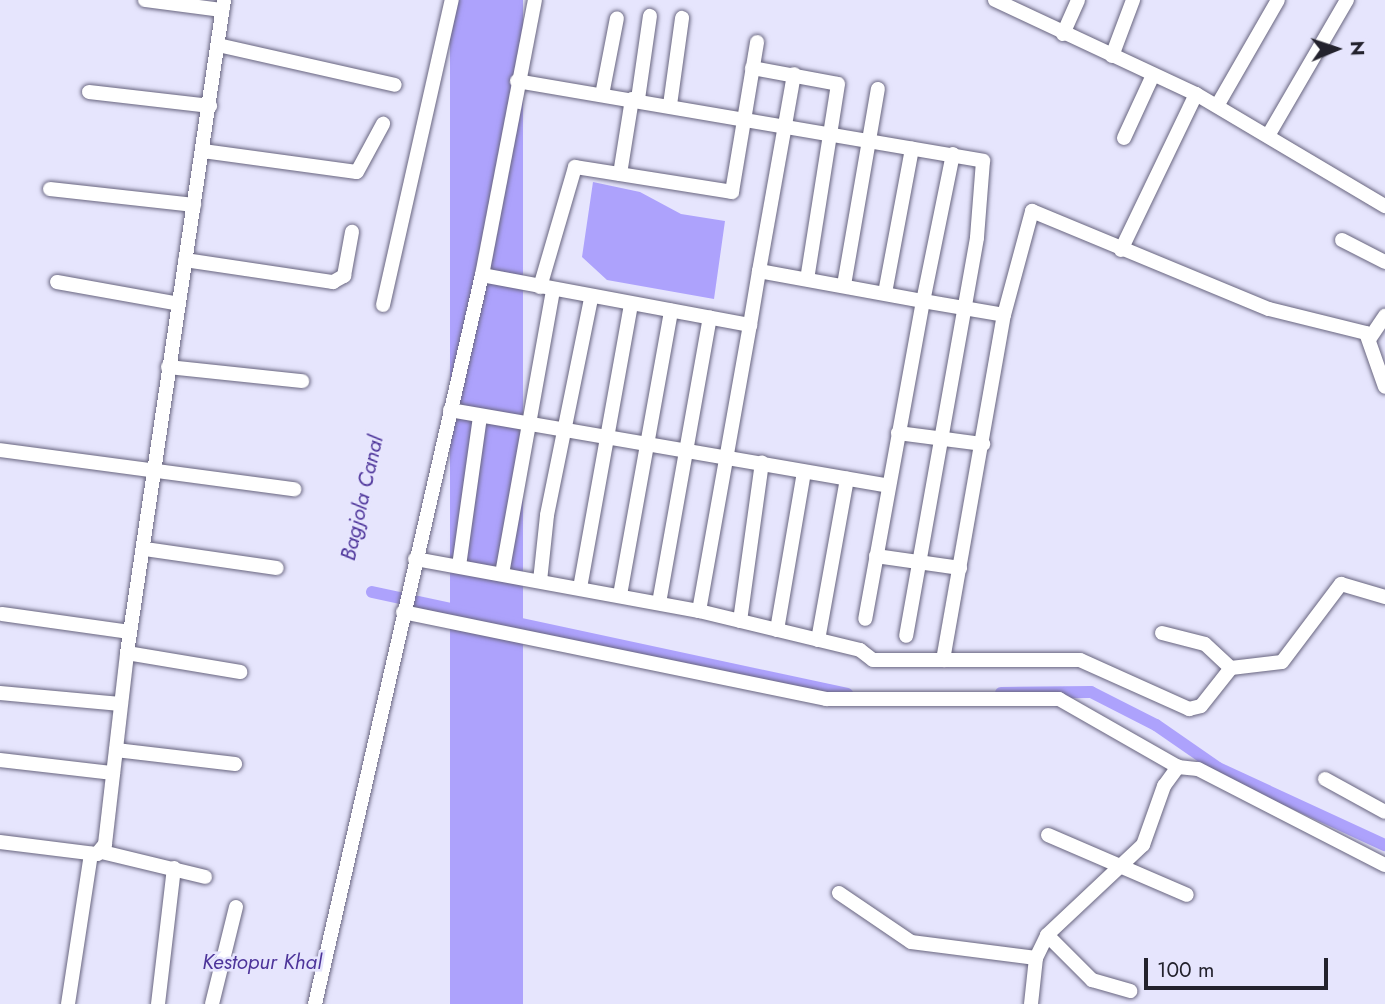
<!DOCTYPE html>
<style>
body{margin:0}
#map{position:relative;width:1385px;height:1004px;overflow:hidden;background:#e6e5fd;font-family:Jost,sans-serif}
div>[style]{position:absolute}
[style*='--x']{left:calc(var(--x)*1px);top:calc(var(--y)*1px);width:calc(var(--w)*1px);rotate:calc(var(--a)*1deg)}
.water>*{inset:0;background:#ada2fc;transform-origin:0 0}
.canal>*{height:12px;margin:-6px;padding:0 6px;transform-origin:6px;border-radius:6px;background:#ada2fc}
.roads{filter:drop-shadow(0 0 2px #68657f) drop-shadow(0 0 2px #68657f)}
.minor>*{height:14px;margin:-7px;padding:0 7px;transform-origin:7px;border-radius:7px;background:#fff}
span{translate:-50% -50%;white-space:nowrap;text-align:center;line-height:1.15;-webkit-text-stroke:5px #e6e5fd;paint-order:stroke}
.water-label{font-size:21px;color:#4d349a;font-style:italic}
.north{position:absolute;left:1301px;top:14px;width:70px;height:70px;-webkit-text-stroke:5px #e6e5fd;paint-order:stroke;rotate:88deg;font-size:19px;font-weight:700;line-height:28px;text-align:center;color:#23222d}
.north::after{content:'';display:block;margin:auto;width:24px;height:32px;background:#23222d;clip-path:polygon(50% 0,100% 100%,50% 72%,0 100%)}
.scale{position:absolute;left:1144px;top:958px;width:184px;height:32px;box-sizing:border-box;border:4px solid #23222d;border-top:0;padding-left:9px;font-size:21px;line-height:24px;white-space:nowrap;color:#23222d;-webkit-text-stroke:5px #e6e5fd;paint-order:stroke}
</style>
<div id="map">
<div class="water">
<div style="left:450px;top:0;width:73px;height:1032px"></div>
<div style="clip-path:polygon(593px 182px,640px 192px,681px 214px,725px 221px,714px 299px,607px 280px,582px 257px)"></div>
</div>
<div class="canal">
<div style="--x:372;--y:592;--w:486;--a:12.1"></div>
<div style="--x:1001;--y:693;--w:90;--a:-0.6"></div>
<div style="--x:1091;--y:692;--w:73;--a:26.9"></div>
<div style="--x:1156;--y:725;--w:75;--a:34.7"></div>
<div style="--x:1218;--y:768;--w:184;--a:24.8"></div>
</div>
<div class="roads">
<div class="minor">
<div style="--x:145;--y:0;--w:78;--a:7.4"></div>
<div style="--x:995;--y:0;--w:222;--a:25.1"></div>
<div style="--x:1196;--y:94;--w:220;--a:30.7"></div>
<div style="--x:1063;--y:34;--w:37;--a:-66"></div>
<div style="--x:218;--y:45;--w:181;--a:12.7"></div>
<div style="--x:1112;--y:56;--w:60;--a:-69.4"></div>
<div style="--x:752;--y:68;--w:87;--a:10.5"></div>
<div style="--x:838;--y:84;--w:197;--a:99"></div>
<div style="--x:517;--y:81;--w:473;--a:9.7"></div>
<div style="--x:983;--y:161;--w:77;--a:94.5"></div>
<div style="--x:977;--y:238;--w:404;--a:100.1"></div>
<div style="--x:89;--y:92;--w:122;--a:6.6"></div>
<div style="--x:602;--y:95;--w:78;--a:-79"></div>
<div style="--x:638;--y:99;--w:84;--a:-81.8"></div>
<div style="--x:670;--y:105;--w:88;--a:-82.1"></div>
<div style="--x:1217;--y:106;--w:122;--a:-60.1"></div>
<div style="--x:1269;--y:134;--w:155;--a:-59.8"></div>
<div style="--x:1124;--y:138;--w:69;--a:-65.3"></div>
<div style="--x:203;--y:151;--w:155;--a:7.8"></div>
<div style="--x:357;--y:172;--w:55;--a:-61.6"></div>
<div style="--x:953;--y:154;--w:150;--a:101.5"></div>
<div style="--x:923;--y:301;--w:82;--a:9.8"></div>
<div style="--x:620;--y:174;--w:76;--a:-80.9"></div>
<div style="--x:50;--y:189;--w:145;--a:6.3"></div>
<div style="--x:1342;--y:240;--w:48;--a:27.1"></div>
<div style="--x:1121;--y:250;--w:173;--a:-64.3"></div>
<div style="--x:185;--y:260;--w:150;--a:8.5"></div>
<div style="--x:333;--y:282;--w:13;--a:-29"></div>
<div style="--x:344;--y:276;--w:45;--a:-79.7"></div>
<div style="--x:759;--y:271;--w:200;--a:-79.9"></div>
<div style="--x:482;--y:275;--w:273;--a:10.6"></div>
<div style="--x:750;--y:325;--w:55;--a:-80.5"></div>
<div style="--x:759;--y:271;--w:167;--a:10.4"></div>
<div style="--x:923;--y:301;--w:323;--a:100.3"></div>
<div style="--x:57;--y:282;--w:124;--a:10.2"></div>
<div style="--x:844;--y:285;--w:199;--a:-80.2"></div>
<div style="--x:540;--y:287;--w:125;--a:-73.7"></div>
<div style="--x:575;--y:167;--w:159;--a:9"></div>
<div style="--x:732;--y:192;--w:152;--a:-80.5"></div>
<div style="--x:885;--y:293;--w:147;--a:-79.4"></div>
<div style="--x:383;--y:305;--w:313;--a:-77.3"></div>
<div style="--x:1370;--y:338;--w:27;--a:-56"></div>
<div style="--x:168;--y:367;--w:135;--a:6"></div>
<div style="--x:450;--y:410;--w:445;--a:9.8"></div>
<div style="--x:898;--y:433;--w:86;--a:7.4"></div>
<div style="--x:0;--y:450;--w:297;--a:7.6"></div>
<div style="--x:145;--y:549;--w:133;--a:8.2"></div>
<div style="--x:876;--y:556;--w:85;--a:8.1"></div>
<div style="--x:415;--y:559;--w:289;--a:10.4"></div>
<div style="--x:699;--y:611;--w:166;--a:13.6"></div>
<div style="--x:860;--y:650;--w:16;--a:38"></div>
<div style="--x:873;--y:660;--w:207;--a:0"></div>
<div style="--x:1080;--y:660;--w:120;--a:24.2"></div>
<div style="--x:1189;--y:709;--w:12;--a:-14"></div>
<div style="--x:1201;--y:706;--w:48;--a:-51.7"></div>
<div style="--x:1231;--y:668;--w:51;--a:-6.7"></div>
<div style="--x:1282;--y:662;--w:98;--a:-52.9"></div>
<div style="--x:1341;--y:584;--w:46;--a:16.5"></div>
<div style="--x:459;--y:566;--w:151;--a:-82"></div>
<div style="--x:502;--y:574;--w:289;--a:-79.8"></div>
<div style="--x:540;--y:581;--w:66;--a:-83.9"></div>
<div style="--x:547;--y:515;--w:221;--a:-78.5"></div>
<div style="--x:580;--y:588;--w:289;--a:-79.8"></div>
<div style="--x:620;--y:595;--w:289;--a:-79.8"></div>
<div style="--x:659;--y:603;--w:290;--a:-79.9"></div>
<div style="--x:699;--y:611;--w:291;--a:-79.9"></div>
<div style="--x:403;--y:612;--w:432;--a:11.6"></div>
<div style="--x:826;--y:699;--w:233;--a:0"></div>
<div style="--x:1059;--y:699;--w:137;--a:29.7"></div>
<div style="--x:2;--y:614;--w:129;--a:8"></div>
<div style="--x:740;--y:621;--w:160;--a:-82.1"></div>
<div style="--x:777;--y:630;--w:160;--a:-80.3"></div>
<div style="--x:1162;--y:633;--w:44;--a:14.3"></div>
<div style="--x:1205;--y:644;--w:35;--a:43"></div>
<div style="--x:818;--y:640;--w:164;--a:-79.8"></div>
<div style="--x:127;--y:653;--w:115;--a:9.5"></div>
<div style="--x:943;--y:660;--w:350;--a:-80"></div>
<div style="--x:1004;--y:315;--w:108;--a:-74.9"></div>
<div style="--x:1032;--y:211;--w:256;--a:22.5"></div>
<div style="--x:1269;--y:309;--w:100;--a:13.9"></div>
<div style="--x:1366;--y:333;--w:57;--a:70.6"></div>
<div style="--x:0;--y:693;--w:121;--a:5.2"></div>
<div style="--x:116;--y:750;--w:120;--a:6.7"></div>
<div style="--x:0;--y:760;--w:114;--a:6.6"></div>
<div style="--x:1325;--y:779;--w:68;--a:28.8"></div>
<div style="--x:1048;--y:835;--w:151;--a:23.3"></div>
<div style="--x:0;--y:842;--w:98;--a:7.1"></div>
<div style="--x:97;--y:854;--w:13;--a:-51"></div>
<div style="--x:105;--y:844;--w:192;--a:-83.4"></div>
<div style="--x:127;--y:653;--w:660;--a:-81.55"></div>
<div style="--x:102;--y:852;--w:106;--a:13.6"></div>
<div style="--x:839;--y:893;--w:87;--a:34.2"></div>
<div style="--x:911;--y:942;--w:126;--a:7.3"></div>
<div style="--x:1047;--y:935;--w:64;--a:45"></div>
<div style="--x:1092;--y:980;--w:40;--a:16"></div>
<div style="--x:68;--y:1004;--w:152;--a:-81.3"></div>
<div style="--x:158;--y:1004;--w:137;--a:-83.3"></div>
<div style="--x:212;--y:1004;--w:100;--a:-76.1"></div>
<div style="--x:315;--y:1004;--w:748;--a:-77.1"></div>
<div style="--x:482;--y:275;--w:280;--a:-79.1"></div>
<div style="--x:1031;--y:1004;--w:46;--a:-83.8"></div>
<div style="--x:1036;--y:958;--w:25;--a:-64"></div>
<div style="--x:1047;--y:935;--w:132;--a:-43.2"></div>
<div style="--x:1143;--y:845;--w:63;--a:-70.4"></div>
<div style="--x:1164;--y:786;--w:24;--a:-54"></div>
<div style="--x:1178;--y:767;--w:20;--a:6"></div>
<div style="--x:1198;--y:769;--w:210;--a:27.2"></div>
</div>
</div>
<div class="water-label">
<span style="left:362px;top:498px;rotate:-77deg">Bagjola Canal</span>
<span style="left:262px;top:962px">Kestopur Khal</span>
</div>
<div class="north">N</div>
<div class="scale">100 m</div>
</div>
